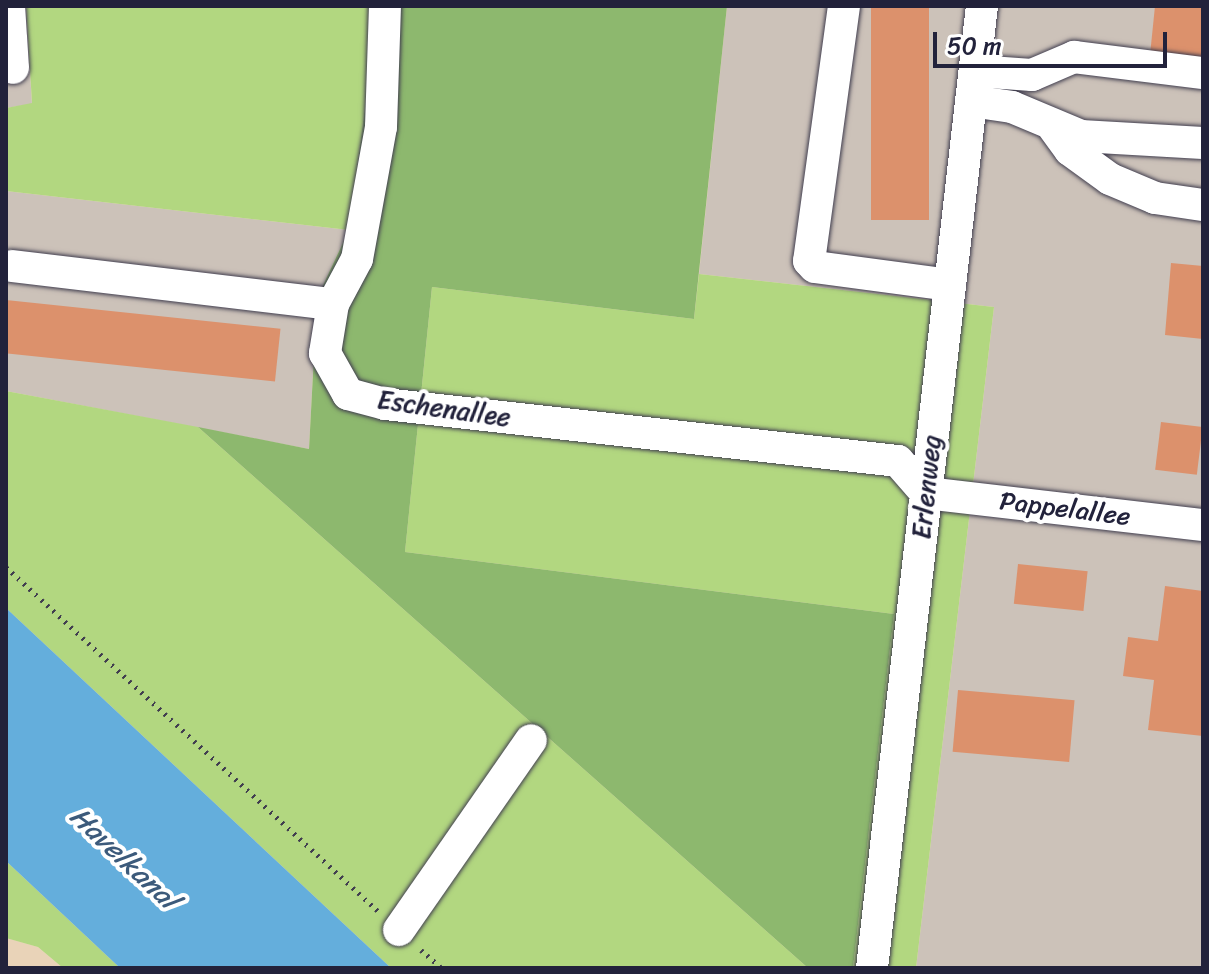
<!DOCTYPE html>
<style>
body{margin:0}
#map{position:relative;width:1209px;height:974px;overflow:hidden;background:#efe0c2;font-family:Sriracha,sans-serif}
div>[style]{position:absolute}
[style*='--x']{left:calc(var(--x)*1px);top:calc(var(--y)*1px);width:calc(var(--w)*1px);rotate:calc(var(--a)*1deg)}
.built>*{inset:0;background:#e9d3b8}
.industrial>*{inset:0;background:#ccc2b9}
.green>*{inset:0;background:#b2d780}
.forest>*{inset:0;background:#8db86e}
.water>*{inset:0;background:#64aedc}
.building>*{inset:0;background:#dc916c;transform-origin:0 0}
.path>*{height:5px;margin-top:-2.5px;transform-origin:0;background:repeating-linear-gradient(90deg,#413e4f 0 2px,transparent 0 8px)}
.roads{filter:drop-shadow(0 0 2px #413e4f) drop-shadow(0 0 2px #413e4f)}
.minor>*{height:32px;margin:-16px;padding:0 16px;transform-origin:16px;border-radius:16px;background:#fff}
span{translate:-50% -50%;white-space:nowrap;text-align:center;line-height:1.15;-webkit-text-stroke:8px #fff;paint-order:stroke}
.street-label{font-size:26px;color:#22223b}
.water-label{font-size:28px;color:#3c5a7b;font-style:italic}
.frame{position:absolute;inset:0;border:8px solid #22223b;pointer-events:none}
.scale{position:absolute;left:933px;top:32px;width:234px;height:36px;box-sizing:border-box;border:4px solid #22223b;border-top:0;padding-left:10px;font-size:24px;line-height:28px;white-space:nowrap;color:#22223b;-webkit-text-stroke:6px #fff;paint-order:stroke}
</style>
<div id="map">
<div class="built">
<div style="clip-path:polygon(6px 938px,38px 947px,63px 968px,6px 968px)"></div>
</div>
<div class="industrial">
<div style="clip-path:polygon(6px 6px,26px 6px,32px 104px,6px 108px)"></div>
<div style="clip-path:polygon(727px 6px,1203px 6px,1203px 968px,916px 968px,994px 307px,699px 274px)"></div>
<div style="clip-path:polygon(6px 191px,349px 230px,317px 298px,309px 449px,6px 391px)"></div>
</div>
<div class="green">
<div style="clip-path:polygon(26px 6px,378px 6px,349px 230px,6px 191px,6px 108px,32px 103px)"></div>
<div style="clip-path:polygon(699px 274px,994px 307px,916px 968px,853px 968px,894px 614px,405px 552px,432px 287px,694px 319px)"></div>
<div style="clip-path:polygon(6px 391px,198px 427px,808px 968px,391px 968px,6px 608px)"></div>
<div style="clip-path:polygon(6px 861px,120px 968px,63px 968px,38px 947px,6px 938px)"></div>
</div>
<div class="forest">
<div style="clip-path:polygon(378px 6px,727px 6px,694px 319px,432px 287px,405px 552px,894px 614px,853px 968px,808px 968px,198px 427px,309px 449px,317px 298px,349px 230px)"></div>
</div>
<div class="water">
<div style="clip-path:polygon(6px 608px,391px 968px,120px 968px,6px 861px)"></div>
</div>
<div class="building">
<div style="left:871px;top:6px;width:58px;height:214px"></div>
<div style="clip-path:polygon(1155px 6px,1203px 6px,1203px 60px,1150px 55px)"></div>
<div style="clip-path:polygon(1171px 263px,1203px 266px,1203px 339px,1165px 335px)"></div>
<div style="left:6px;top:300px;width:276px;height:53px;rotate:6deg"></div>
<div style="left:1161px;top:422px;width:42px;height:48px;rotate:7deg"></div>
<div style="left:1018px;top:564px;width:70px;height:40px;rotate:6deg"></div>
<div style="clip-path:polygon(1165px 586px,1203px 591px,1203px 736px,1148px 730px,1154px 680px,1123px 676px,1128px 637px,1158px 641px)"></div>
<div style="left:958px;top:690px;width:117px;height:62px;rotate:5deg"></div>
</div>
<div class="path">
<div style="--x:6;--y:567;--w:507;--a:42.76"></div>
<div style="--x:421;--y:950;--w:28;--a:41"></div>
</div>
<div class="roads">
<div class="minor">
<div style="--x:9;--y:6;--w:62;--a:86.3"></div>
<div style="--x:385;--y:6;--w:121;--a:91.9"></div>
<div style="--x:381;--y:127;--w:134;--a:100.3"></div>
<div style="--x:357;--y:259;--w:51;--a:118.1"></div>
<div style="--x:333;--y:304;--w:50;--a:99.3"></div>
<div style="--x:325;--y:353;--w:47;--a:60.7"></div>
<div style="--x:348;--y:394;--w:38;--a:15"></div>
<div style="--x:385;--y:404;--w:516;--a:6.34"></div>
<div style="--x:898;--y:461;--w:43;--a:48.8"></div>
<div style="--x:926;--y:493;--w:279;--a:6.6"></div>
<div style="--x:844;--y:6;--w:257;--a:97.8"></div>
<div style="--x:809;--y:261;--w:8;--a:45"></div>
<div style="--x:815;--y:267;--w:136;--a:7.6"></div>
<div style="--x:975;--y:71;--w:57;--a:4"></div>
<div style="--x:1032;--y:75;--w:46;--a:-23.2"></div>
<div style="--x:1074;--y:57;--w:130;--a:7.1"></div>
<div style="--x:971;--y:101;--w:41;--a:8.3"></div>
<div style="--x:1012;--y:107;--w:75;--a:22.8"></div>
<div style="--x:1081;--y:136;--w:122;--a:3.3"></div>
<div style="--x:1054;--y:128;--w:27;--a:54"></div>
<div style="--x:1070;--y:150;--w:49;--a:35.9"></div>
<div style="--x:1110;--y:179;--w:49;--a:22.9"></div>
<div style="--x:1155;--y:198;--w:49;--a:8.3"></div>
<div style="--x:12;--y:266;--w:323;--a:6.8"></div>
<div style="--x:399;--y:930;--w:231;--a:-55.2"></div>
<div style="--x:872;--y:968;--w:968;--a:-83.48"></div>
</div>
</div>
<div class="street-label">
<span style="left:444px;top:409px;rotate:8deg">Eschenallee</span>
<span style="left:927px;top:487px;rotate:-84deg">Erlenweg</span>
<span style="left:1065px;top:509px;rotate:7deg">Pappelallee</span>
</div>
<div class="water-label">
<span style="left:124px;top:858px;rotate:43deg">Havelkanal</span>
</div>
<div class="frame"></div>
<div class="scale">50 m</div>
</div>
